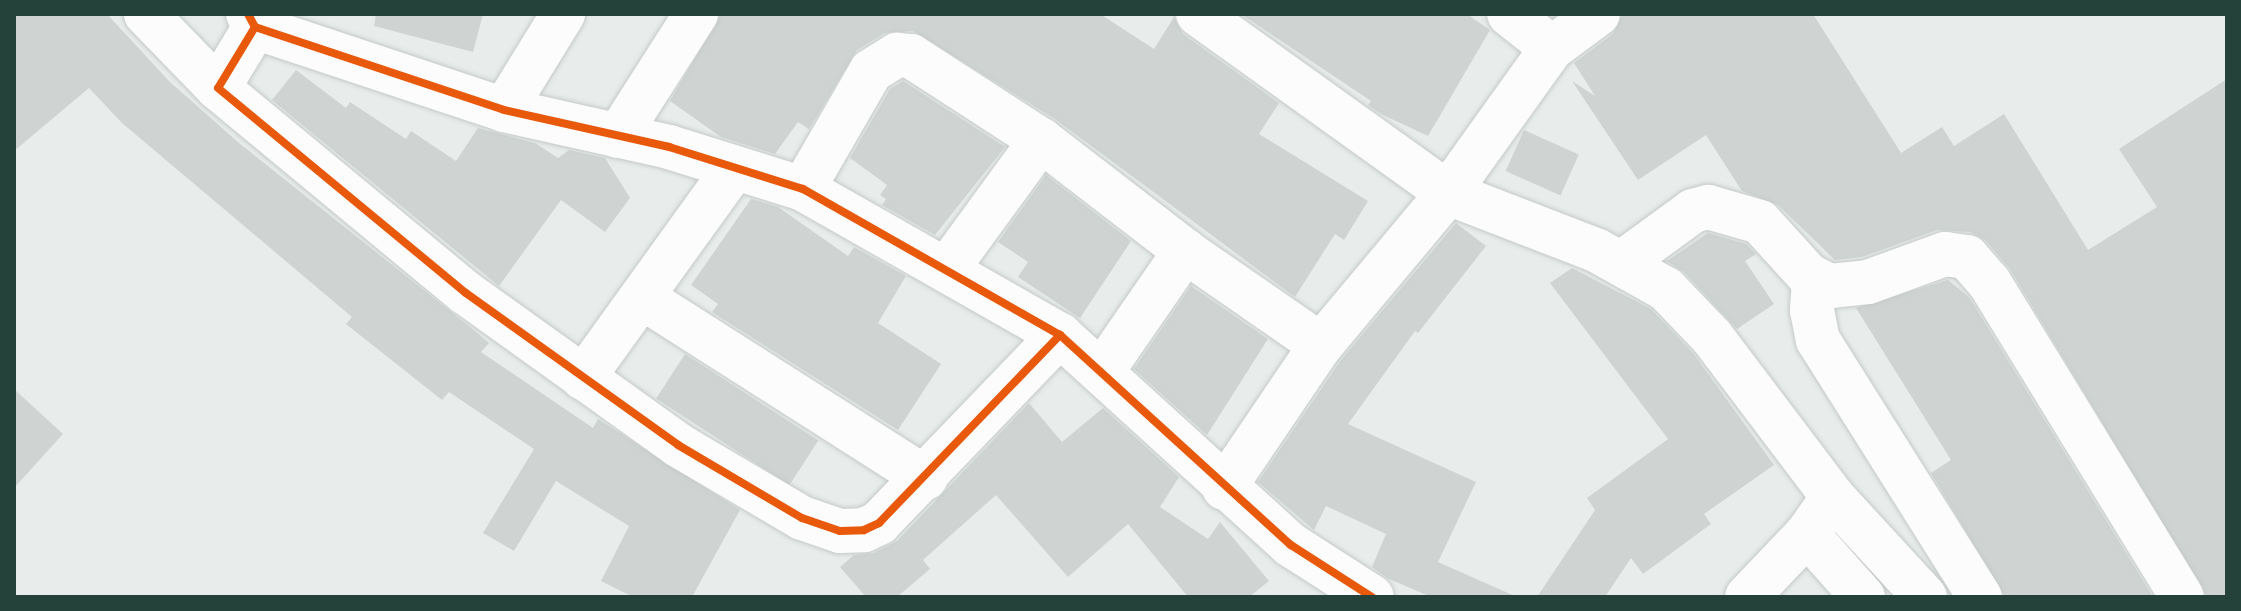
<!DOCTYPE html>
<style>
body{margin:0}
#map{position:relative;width:2241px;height:611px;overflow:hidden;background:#e8edeb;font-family:Arial,sans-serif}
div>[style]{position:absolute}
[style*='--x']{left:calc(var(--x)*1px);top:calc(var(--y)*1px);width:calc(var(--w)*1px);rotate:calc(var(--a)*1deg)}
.building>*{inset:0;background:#cfd4d2;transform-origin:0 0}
.roads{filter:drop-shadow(0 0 2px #c5cac8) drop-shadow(0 0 2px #c5cac8)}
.minor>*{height:44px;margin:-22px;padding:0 22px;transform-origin:22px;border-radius:22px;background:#fcfcfc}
.cycleway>*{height:8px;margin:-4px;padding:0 4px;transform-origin:4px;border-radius:4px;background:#e8590c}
span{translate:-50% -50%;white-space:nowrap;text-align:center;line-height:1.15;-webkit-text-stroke:7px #f7fbf9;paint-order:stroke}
.frame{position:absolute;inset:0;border:16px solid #24423a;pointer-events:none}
</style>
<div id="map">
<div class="building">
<div style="clip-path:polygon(14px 14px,107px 14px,170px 82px,239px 143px,470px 327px,489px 343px,481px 352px,593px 428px,598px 419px,740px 510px,692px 597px,633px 597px,601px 581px,629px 526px,556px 481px,514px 551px,483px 533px,534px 449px,449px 392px,442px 400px,346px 324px,352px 317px,122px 123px,89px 88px,14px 151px)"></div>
<div style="clip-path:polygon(376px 14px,483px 14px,473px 52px,374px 26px)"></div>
<div style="clip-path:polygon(721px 14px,1100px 14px,1154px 49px,1174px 17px,1183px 34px,1279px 103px,1259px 134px,1368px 201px,1344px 240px,1335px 234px,1295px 297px,1055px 119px,913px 31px,885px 33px,857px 50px,809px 129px,798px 122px,775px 154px,721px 137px,670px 101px)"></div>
<div style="clip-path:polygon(1241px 14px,1467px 14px,1490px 30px,1428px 136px,1381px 114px,1368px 105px,1371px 101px)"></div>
<div style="clip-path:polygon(1623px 14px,1813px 14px,1901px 153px,1942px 127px,1954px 146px,2004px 114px,2088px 250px,2157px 207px,2119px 149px,2227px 79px,2227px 597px,2207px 597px,2010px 269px,1985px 240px,1970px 232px,1937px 230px,1862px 257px,1835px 260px,1778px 205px,1742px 191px,1706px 135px,1638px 180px,1572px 81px,1595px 96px,1574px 63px,1613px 34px)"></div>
<div style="clip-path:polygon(296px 70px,346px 108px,350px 102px,406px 139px,411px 131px,456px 161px,478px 128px,535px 143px,558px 158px,569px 150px,605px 158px,630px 198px,605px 232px,561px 200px,499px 286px,272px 100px)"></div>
<div style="clip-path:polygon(903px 81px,1005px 147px,935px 235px,882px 205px,886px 199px,880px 195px,887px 185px,850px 158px,890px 89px)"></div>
<div style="left:1524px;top:130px;width:60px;height:45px;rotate:24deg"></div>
<div style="clip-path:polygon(1046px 175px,1131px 241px,1080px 318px,1018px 277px,1028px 262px,998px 242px)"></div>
<div style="clip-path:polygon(751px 199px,778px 207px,848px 256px,854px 247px,906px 276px,878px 323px,941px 364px,898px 430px,712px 312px,718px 304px,691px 285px)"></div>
<div style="clip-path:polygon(1456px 223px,1486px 246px,1418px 333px,1415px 331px,1348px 424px,1476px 482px,1438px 562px,1517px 597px,1431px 597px,1387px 578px,1372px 567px,1386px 534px,1326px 506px,1314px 530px,1258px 482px,1341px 360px)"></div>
<div style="clip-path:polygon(1708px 233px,1746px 244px,1756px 254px,1745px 261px,1774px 304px,1737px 329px,1684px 272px,1667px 261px)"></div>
<div style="clip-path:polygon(1572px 268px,1651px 309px,1693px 353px,1774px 465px,1704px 514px,1711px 524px,1643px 574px,1631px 558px,1605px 597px,1537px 597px,1595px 510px,1587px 498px,1668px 439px,1550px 283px)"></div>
<div style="clip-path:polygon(1948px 280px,1969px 297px,2153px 597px,2005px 597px,1931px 473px,1951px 460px,1856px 308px)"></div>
<div style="clip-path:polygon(1191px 286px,1268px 339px,1207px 435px,1134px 369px)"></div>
<div style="left:685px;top:354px;width:159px;height:53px;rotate:33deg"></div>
<div style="clip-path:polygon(14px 389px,63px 434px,14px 488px)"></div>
<div style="clip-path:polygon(1029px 403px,1062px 442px,1103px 408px,1179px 477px,1160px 507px,1208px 539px,1220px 522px,1269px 581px,1249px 597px,1188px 597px,1128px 524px,1068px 577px,996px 495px,923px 560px,930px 569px,897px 597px,866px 597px,840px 567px,854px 555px,874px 553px,897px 541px)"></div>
</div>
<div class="roads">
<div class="minor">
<div style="--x:146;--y:14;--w:103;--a:45.8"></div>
<div style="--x:248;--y:14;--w:15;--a:62"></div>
<div style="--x:255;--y:27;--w:262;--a:18.4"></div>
<div style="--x:504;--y:110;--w:169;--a:12.6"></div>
<div style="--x:669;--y:147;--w:140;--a:17.4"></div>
<div style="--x:803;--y:189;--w:296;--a:29.6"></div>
<div style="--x:1060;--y:335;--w:312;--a:42.3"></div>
<div style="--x:1291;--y:545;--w:96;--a:32.7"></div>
<div style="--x:1198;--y:14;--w:307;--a:35.6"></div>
<div style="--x:1448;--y:193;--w:159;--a:21.1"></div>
<div style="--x:1596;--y:250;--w:80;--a:29.1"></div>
<div style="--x:1666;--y:289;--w:66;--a:46.2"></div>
<div style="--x:1712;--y:337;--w:201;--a:52.9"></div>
<div style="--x:1833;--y:497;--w:136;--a:47.4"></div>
<div style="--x:1509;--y:14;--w:55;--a:38.3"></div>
<div style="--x:255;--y:27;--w:71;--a:121.2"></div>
<div style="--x:218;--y:88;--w:322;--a:39.6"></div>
<div style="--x:466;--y:293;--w:261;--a:35.6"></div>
<div style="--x:678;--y:445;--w:144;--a:30.5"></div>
<div style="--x:802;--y:518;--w:40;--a:18.9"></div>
<div style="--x:840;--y:531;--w:24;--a:-2"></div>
<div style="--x:864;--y:530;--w:17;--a:-25"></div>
<div style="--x:879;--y:523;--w:261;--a:-46.1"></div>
<div style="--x:504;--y:110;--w:113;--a:-58.4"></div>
<div style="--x:618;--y:136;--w:145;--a:-57.4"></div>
<div style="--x:803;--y:189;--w:136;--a:-60"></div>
<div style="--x:871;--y:71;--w:31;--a:-32"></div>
<div style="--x:897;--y:55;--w:14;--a:4"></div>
<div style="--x:911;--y:56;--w:155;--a:32.9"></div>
<div style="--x:1041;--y:140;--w:182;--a:37.6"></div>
<div style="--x:1185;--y:251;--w:165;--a:34.7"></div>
<div style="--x:1623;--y:262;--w:87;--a:-36.1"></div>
<div style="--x:1693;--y:211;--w:16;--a:-15"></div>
<div style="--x:1708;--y:207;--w:54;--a:16.1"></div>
<div style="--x:1760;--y:222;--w:72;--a:47.8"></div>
<div style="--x:1808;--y:275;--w:25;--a:27"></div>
<div style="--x:1830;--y:286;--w:38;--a:-6"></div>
<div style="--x:1868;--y:282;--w:82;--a:-20"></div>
<div style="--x:1945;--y:254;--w:22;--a:8"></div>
<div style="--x:1967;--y:257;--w:33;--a:49"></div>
<div style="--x:1989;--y:282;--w:369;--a:58.5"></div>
<div style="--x:947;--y:269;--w:160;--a:-53.9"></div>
<div style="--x:1814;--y:280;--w:30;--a:94"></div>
<div style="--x:1812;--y:310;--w:31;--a:79"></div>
<div style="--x:1818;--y:340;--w:304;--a:57.8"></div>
<div style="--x:643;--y:298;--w:335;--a:32.5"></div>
<div style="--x:1103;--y:370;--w:145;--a:-55.4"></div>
<div style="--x:583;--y:378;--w:256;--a:-54.2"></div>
<div style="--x:1224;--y:488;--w:173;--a:-55.9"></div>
<div style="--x:1321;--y:345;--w:198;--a:-50.1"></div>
<div style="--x:1448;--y:193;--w:178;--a:-54.4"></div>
<div style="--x:1552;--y:48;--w:57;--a:-36.5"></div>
<div style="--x:1807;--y:534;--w:84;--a:48.4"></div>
<div style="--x:1747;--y:597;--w:87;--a:-46.4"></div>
<div style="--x:1807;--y:534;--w:45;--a:-54.9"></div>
</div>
</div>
<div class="cycleway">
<div style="--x:248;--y:14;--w:15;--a:62"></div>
<div style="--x:255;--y:27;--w:262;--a:18.4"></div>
<div style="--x:504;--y:110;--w:169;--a:12.6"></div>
<div style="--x:669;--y:147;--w:140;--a:17.4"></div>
<div style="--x:803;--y:189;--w:296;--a:29.6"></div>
<div style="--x:1060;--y:335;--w:312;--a:42.3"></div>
<div style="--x:1291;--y:545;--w:96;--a:32.7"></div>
<div style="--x:255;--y:27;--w:71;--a:121.2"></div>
<div style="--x:218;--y:88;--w:322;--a:39.6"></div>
<div style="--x:466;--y:293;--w:261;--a:35.6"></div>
<div style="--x:678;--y:445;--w:144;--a:30.5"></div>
<div style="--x:802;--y:518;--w:40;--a:18.9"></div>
<div style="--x:840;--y:531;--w:24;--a:-2"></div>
<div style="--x:864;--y:530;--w:17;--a:-25"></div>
<div style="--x:879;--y:523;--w:261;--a:-46.1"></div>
</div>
<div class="frame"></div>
</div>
